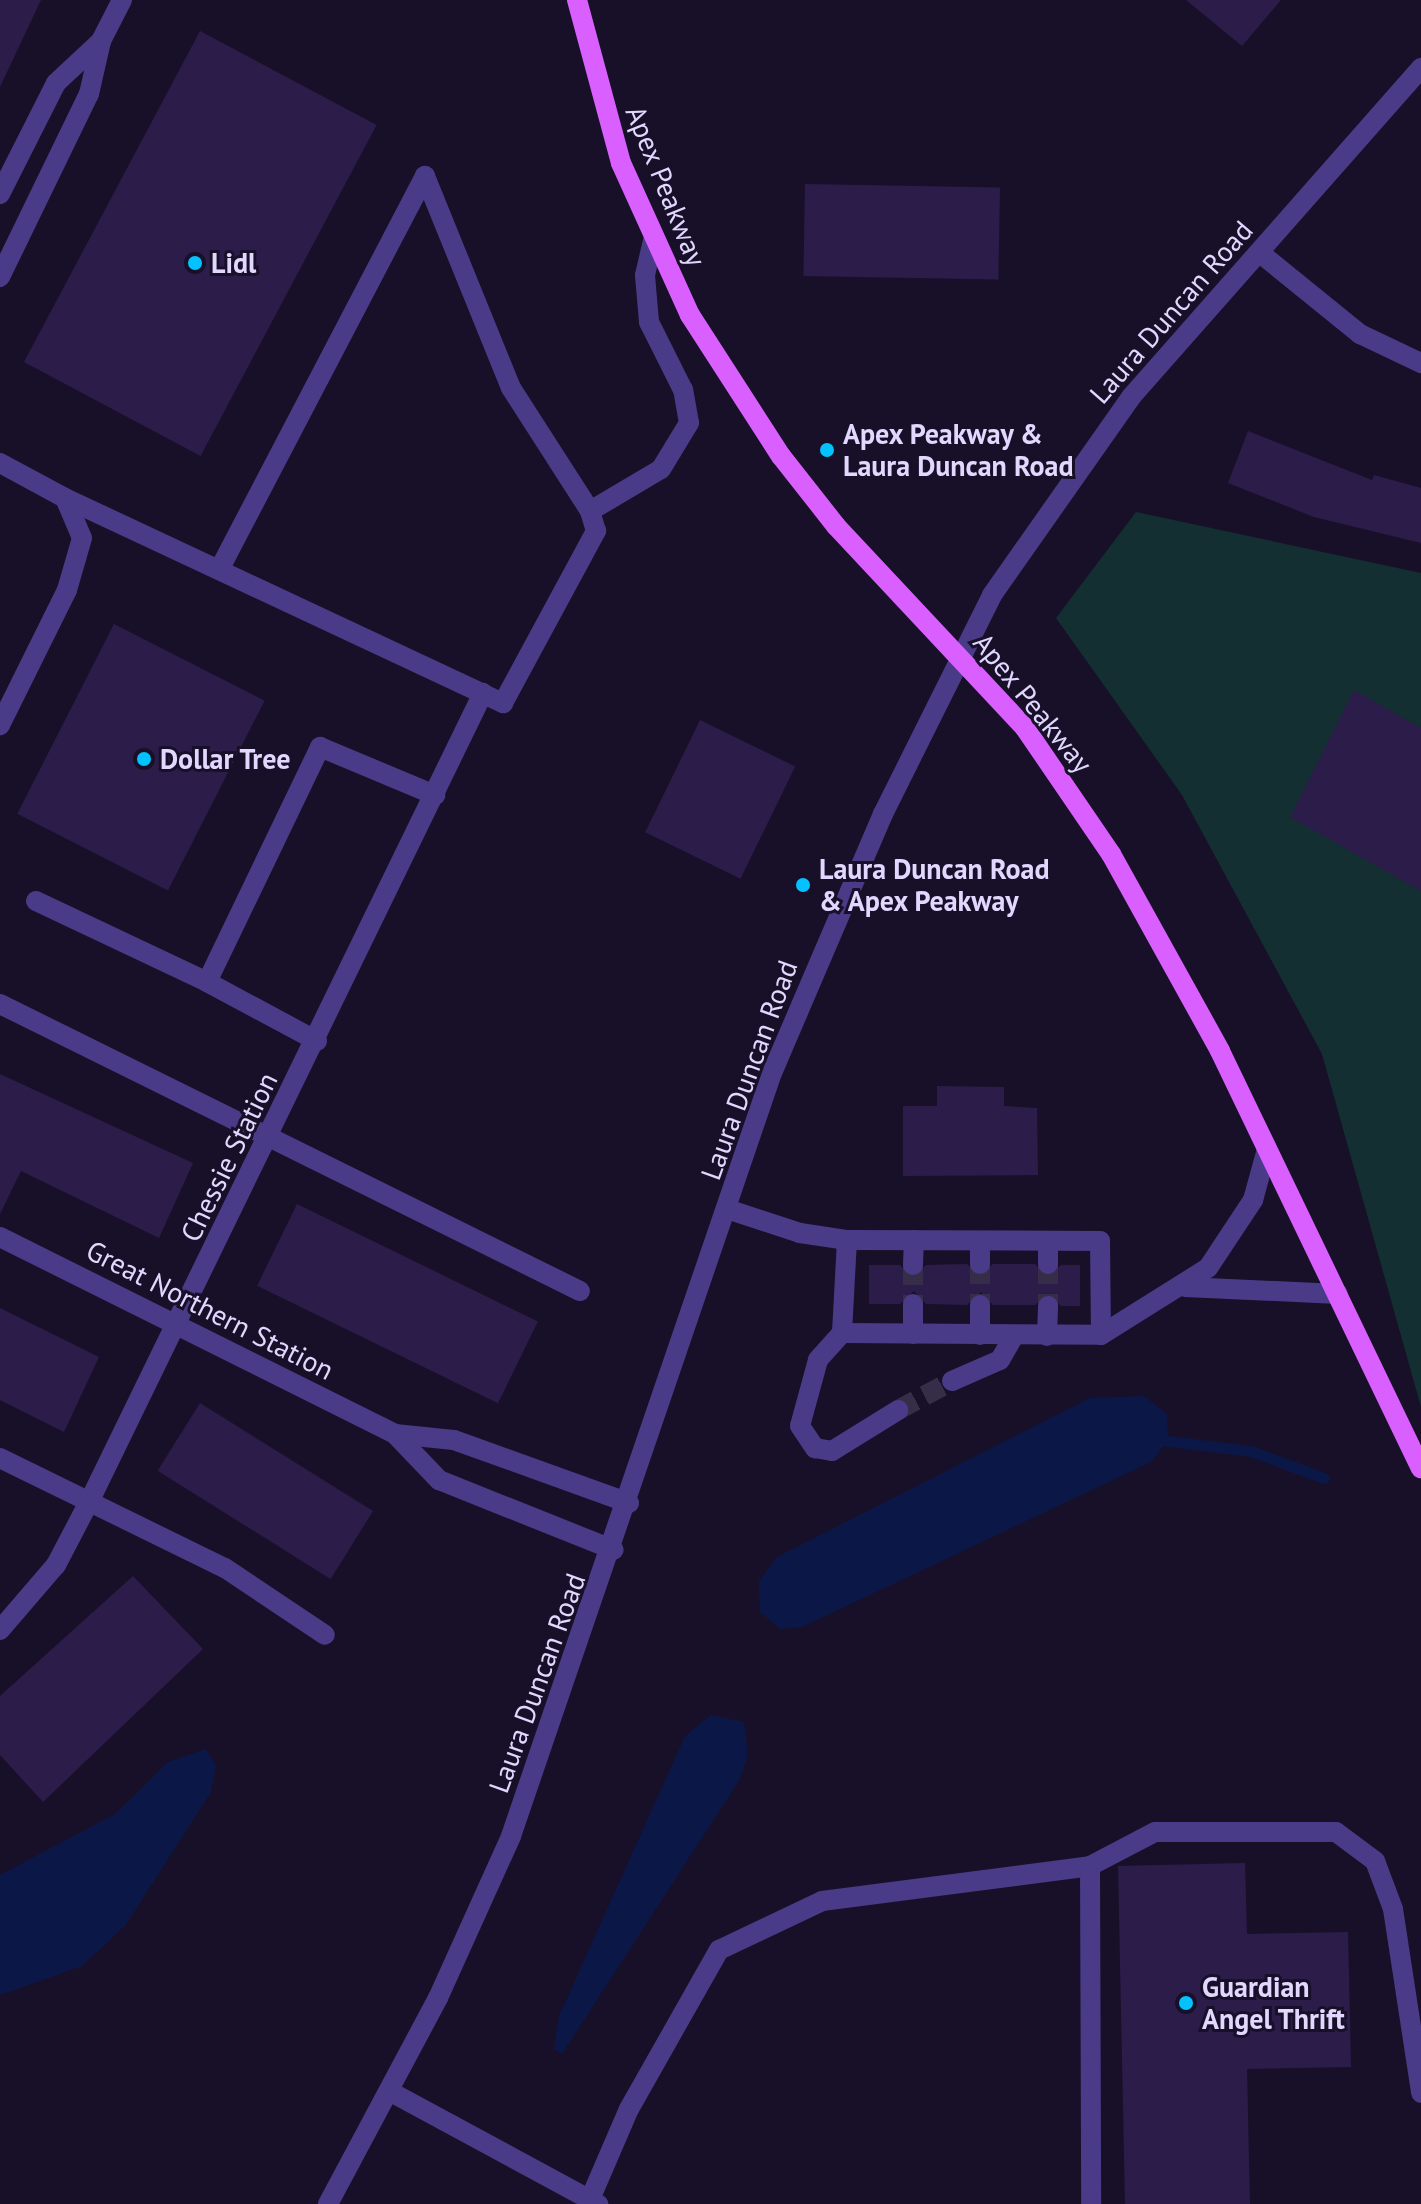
<!DOCTYPE html>
<style>
body{margin:0}
#map{position:relative;width:1421px;height:2204px;overflow:hidden;background:#181028;font-family:"PT Sans",sans-serif}
div>[style]{position:absolute}
[style*='--x']{left:calc(var(--x)*1px);top:calc(var(--y)*1px);width:calc(var(--w)*1px);rotate:calc(var(--a)*1deg)}
.green>*{inset:0;background:#132f32}
.water>*{inset:0;background:#0b1847}
.stream>*{height:11px;margin:-5.5px;padding:0 5.5px;transform-origin:5.5px;border-radius:5.5px;background:#0b1847}
.building>*{inset:0;background:#2c1c49;transform-origin:0 0}
.minor-tunnel>*{height:20px;margin-top:-10px;transform-origin:0;background:repeating-linear-gradient(90deg,#362e48 0 20px,transparent 0 30px)}
.minor>*{height:20px;margin:-10px;padding:0 10px;transform-origin:10px;border-radius:10px;background:#493b87}
.major>*{height:20px;margin:-10px;padding:0 10px;transform-origin:10px;border-radius:10px;background:#d95fff}
.dots>*{width:22px;height:22px;translate:-50% -50%;box-sizing:border-box;border:4px solid #181028;border-radius:50%}
span{translate:-50% -50%;white-space:nowrap;text-align:center;line-height:1.15;-webkit-text-stroke:6px #181028;paint-order:stroke}
.street-label{font-size:28px;color:#e2d8ff}
.poi-label{font-size:28px;color:#e2d8ff;font-weight:700}
.left{translate:0 -50%;text-align:left}
</style>
<div id="map">
<div class="green">
<div style="clip-path:polygon(1136px 512px,1421px 573px,1421px 1407px,1322px 1054px,1182px 795px,1056px 618px)"></div>
</div>
<div class="water">
<div style="clip-path:polygon(1144px 1396px,1167px 1414px,1168px 1441px,1151px 1462px,802px 1627px,780px 1629px,760px 1612px,759px 1581px,777px 1557px,1090px 1398px)"></div>
<div style="clip-path:polygon(711px 1715px,744px 1722px,748px 1755px,740px 1779px,562px 2054px,554px 2049px,559px 2016px,685px 1736px)"></div>
<div style="clip-path:polygon(206px 1749px,216px 1766px,211px 1792px,125px 1926px,82px 1966px,0 1995px,0 1875px,115px 1814px,168px 1762px)"></div>
</div>
<div class="stream">
<div style="--x:1168;--y:1441;--w:84;--a:6.9"></div>
<div style="--x:1251;--y:1451;--w:78;--a:20.3"></div>
</div>
<div class="building">
<div style="clip-path:polygon(0 0,41px 0,0 87px)"></div>
<div style="clip-path:polygon(1186px 0,1281px 0,1242px 46px)"></div>
<div style="left:200px;top:31px;width:200px;height:375px;rotate:28deg"></div>
<div style="left:805px;top:184px;width:195px;height:92px;rotate:1deg"></div>
<div style="clip-path:polygon(1248px 431px,1372px 480px,1374px 475px,1421px 488px,1421px 543px,1314px 517px,1228px 483px)"></div>
<div style="left:114px;top:624px;width:169px;height:213px;rotate:27deg"></div>
<div style="clip-path:polygon(1354px 690px,1421px 728px,1421px 891px,1290px 817px)"></div>
<div style="left:700px;top:720px;width:106px;height:125px;rotate:26deg"></div>
<div style="clip-path:polygon(0 1074px,193px 1163px,159px 1238px,21px 1171px,0 1214px)"></div>
<div style="clip-path:polygon(937px 1086px,1004px 1087px,1004px 1106px,1037px 1108px,1038px 1175px,903px 1176px,903px 1106px,937px 1106px)"></div>
<div style="left:297px;top:1204px;width:268px;height:91px;rotate:26deg"></div>
<div style="clip-path:polygon(967px 1264px,979px 1277px,993px 1264px,1035px 1264px,1047px 1277px,1061px 1265px,1080px 1265px,1080px 1306px,1061px 1306px,1048px 1293px,1035px 1305px,993px 1305px,981px 1292px,967px 1305px,926px 1304px,914px 1291px,900px 1304px,869px 1304px,869px 1265px,900px 1265px,913px 1278px,926px 1265px)"></div>
<div style="clip-path:polygon(0 1308px,99px 1357px,64px 1432px,0 1400px)"></div>
<div style="left:200px;top:1403px;width:204px;height:80px;rotate:32deg"></div>
<div style="clip-path:polygon(133px 1576px,203px 1649px,43px 1802px,0 1755px,0 1696px)"></div>
<div style="clip-path:polygon(1245px 1863px,1247px 1934px,1348px 1932px,1351px 2067px,1247px 2069px,1250px 2204px,1125px 2204px,1118px 1866px)"></div>
</div>
<div class="minor-tunnel">
<div style="--x:980;--y:1264;--w:41;--a:90"></div>
<div style="--x:1048;--y:1264;--w:42;--a:90"></div>
<div style="--x:913;--y:1265;--w:39;--a:90"></div>
<div style="--x:898;--y:1410;--w:61;--a:-28.2"></div>
</div>
<div class="minor">
<div style="--x:0;--y:194;--w:124;--a:-63.2"></div>
<div style="--x:56;--y:83;--w:62;--a:-43"></div>
<div style="--x:1260;--y:253;--w:129;--a:39"></div>
<div style="--x:1360;--y:334;--w:68;--a:25.4"></div>
<div style="--x:0;--y:277;--w:203;--a:-64.1"></div>
<div style="--x:89;--y:94;--w:54;--a:-77.2"></div>
<div style="--x:101;--y:41;--w:46;--a:-62.9"></div>
<div style="--x:0;--y:463;--w:74;--a:28.3"></div>
<div style="--x:65;--y:498;--w:43;--a:67"></div>
<div style="--x:82;--y:538;--w:54;--a:106.1"></div>
<div style="--x:67;--y:590;--w:151;--a:116.4"></div>
<div style="--x:65;--y:498;--w:484;--a:25.1"></div>
<div style="--x:503;--y:703;--w:196;--a:-61.6"></div>
<div style="--x:596;--y:531;--w:21;--a:-107"></div>
<div style="--x:590;--y:511;--w:146;--a:-122.7"></div>
<div style="--x:511;--y:388;--w:229;--a:-112.1"></div>
<div style="--x:425;--y:176;--w:441;--a:117.6"></div>
<div style="--x:590;--y:511;--w:82;--a:-30.6"></div>
<div style="--x:661;--y:469;--w:54;--a:-58.7"></div>
<div style="--x:689;--y:423;--w:34;--a:-100"></div>
<div style="--x:683;--y:390;--w:76;--a:-116.6"></div>
<div style="--x:649;--y:322;--w:47;--a:-94.9"></div>
<div style="--x:645;--y:275;--w:36;--a:-77"></div>
<div style="--x:36;--y:901;--w:189;--a:25.3"></div>
<div style="--x:0;--y:1004;--w:647;--a:26.33"></div>
<div style="--x:317;--y:1041;--w:125;--a:-151.8"></div>
<div style="--x:207;--y:982;--w:261;--a:-64.3"></div>
<div style="--x:320;--y:747;--w:125;--a:22.7"></div>
<div style="--x:727;--y:1209;--w:77;--a:18.2"></div>
<div style="--x:800;--y:1233;--w:48;--a:8.5"></div>
<div style="--x:847;--y:1240;--w:253;--a:0.2"></div>
<div style="--x:1100;--y:1241;--w:94;--a:89.4"></div>
<div style="--x:0;--y:1237;--w:441;--a:26.5"></div>
<div style="--x:395;--y:1434;--w:64;--a:46.3"></div>
<div style="--x:439;--y:1480;--w:188;--a:21.8"></div>
<div style="--x:847;--y:1240;--w:93;--a:93.1"></div>
<div style="--x:842;--y:1333;--w:36;--a:132"></div>
<div style="--x:818;--y:1360;--w:68;--a:105.3"></div>
<div style="--x:800;--y:1426;--w:27;--a:56"></div>
<div style="--x:815;--y:1448;--w:17;--a:10"></div>
<div style="--x:832;--y:1451;--w:78;--a:-31.8"></div>
<div style="--x:980;--y:1241;--w:23;--a:90"></div>
<div style="--x:1048;--y:1242;--w:22;--a:90"></div>
<div style="--x:913;--y:1265;--w:25;--a:-88"></div>
<div style="--x:1185;--y:1287;--w:153;--a:2.6"></div>
<div style="--x:913;--y:1304;--w:30;--a:90"></div>
<div style="--x:980;--y:1305;--w:30;--a:90"></div>
<div style="--x:842;--y:1333;--w:259;--a:0.4"></div>
<div style="--x:1101;--y:1335;--w:126;--a:-32.1"></div>
<div style="--x:1208;--y:1268;--w:82;--a:-56.5"></div>
<div style="--x:1253;--y:1200;--w:53;--a:-74.6"></div>
<div style="--x:1047;--y:1336;--w:30;--a:-88"></div>
<div style="--x:952;--y:1381;--w:52;--a:-23.6"></div>
<div style="--x:1000;--y:1360;--w:28;--a:-60"></div>
<div style="--x:395;--y:1434;--w:59;--a:5.8"></div>
<div style="--x:454;--y:1440;--w:186;--a:19.8"></div>
<div style="--x:0;--y:1458;--w:250;--a:26.1"></div>
<div style="--x:225;--y:1568;--w:120;--a:33.8"></div>
<div style="--x:0;--y:1630;--w:86;--a:-49.3"></div>
<div style="--x:56;--y:1565;--w:71;--a:-62.4"></div>
<div style="--x:89;--y:1502;--w:900;--a:-64.03"></div>
<div style="--x:1090;--y:1866;--w:73;--a:-27.6"></div>
<div style="--x:1155;--y:1832;--w:181;--a:0"></div>
<div style="--x:1336;--y:1832;--w:49;--a:36.6"></div>
<div style="--x:1375;--y:1861;--w:51;--a:69.4"></div>
<div style="--x:1393;--y:1909;--w:186;--a:81.3"></div>
<div style="--x:389;--y:2091;--w:238;--a:28.4"></div>
<div style="--x:328;--y:2204;--w:234;--a:-61.9"></div>
<div style="--x:438;--y:1998;--w:178;--a:-65.7"></div>
<div style="--x:511;--y:1836;--w:806;--a:-71.12"></div>
<div style="--x:772;--y:1073;--w:282;--a:-66.8"></div>
<div style="--x:883;--y:814;--w:245;--a:-63.5"></div>
<div style="--x:992;--y:595;--w:242;--a:-54.9"></div>
<div style="--x:1131;--y:397;--w:439;--a:-48.6"></div>
<div style="--x:588;--y:2204;--w:103;--a:-66.7"></div>
<div style="--x:629;--y:2109;--w:183;--a:-60.5"></div>
<div style="--x:719;--y:1950;--w:114;--a:-25.4"></div>
<div style="--x:822;--y:1901;--w:270;--a:-7.4"></div>
<div style="--x:1090;--y:1866;--w:338;--a:89.8"></div>
</div>
<div class="major">
<div style="--x:577;--y:0;--w:169;--a:74.9"></div>
<div style="--x:621;--y:163;--w:167;--a:65.6"></div>
<div style="--x:690;--y:315;--w:168;--a:57.2"></div>
<div style="--x:781;--y:456;--w:89;--a:51.8"></div>
<div style="--x:836;--y:526;--w:277;--a:46.9"></div>
<div style="--x:1025;--y:728;--w:153;--a:55.7"></div>
<div style="--x:1111;--y:854;--w:225;--a:61"></div>
<div style="--x:1220;--y:1051;--w:463;--a:64.3"></div>
</div>
<div class="dots">
<div style="left:195px;top:263px;background:#04c2fe"></div>
<div style="left:827px;top:450px;background:#04c2fe"></div>
<div style="left:144px;top:759px;background:#04c2fe"></div>
<div style="left:803px;top:885px;background:#04c2fe"></div>
<div style="left:1186px;top:2003px;background:#04c2fe"></div>
</div>
<div class="street-label">
<span style="left:666px;top:186px;rotate:68deg">Apex Peakway</span>
<span style="left:1171px;top:312px;rotate:-49deg">Laura Duncan Road</span>
<span style="left:1033px;top:703px;rotate:51deg">Apex Peakway</span>
<span style="left:749px;top:1070px;rotate:-70deg">Laura Duncan Road</span>
<span style="left:229px;top:1157px;rotate:-64deg">Chessie Station</span>
<span style="left:210px;top:1310px;rotate:27deg">Great Northern Station</span>
<span style="left:537px;top:1683px;rotate:-70deg">Laura Duncan Road</span>
</div>
<div class="poi-label">
<span class="left" style="left:211px;top:263px">Lidl</span>
<span class="left" style="left:843px;top:450px">Apex Peakway &amp;<br>Laura Duncan Road</span>
<span class="left" style="left:160px;top:759px">Dollar Tree</span>
<span class="left" style="left:819px;top:885px">Laura Duncan Road<br>&amp; Apex Peakway</span>
<span class="left" style="left:1202px;top:2003px">Guardian<br>Angel Thrift</span>
</div>
</div>
